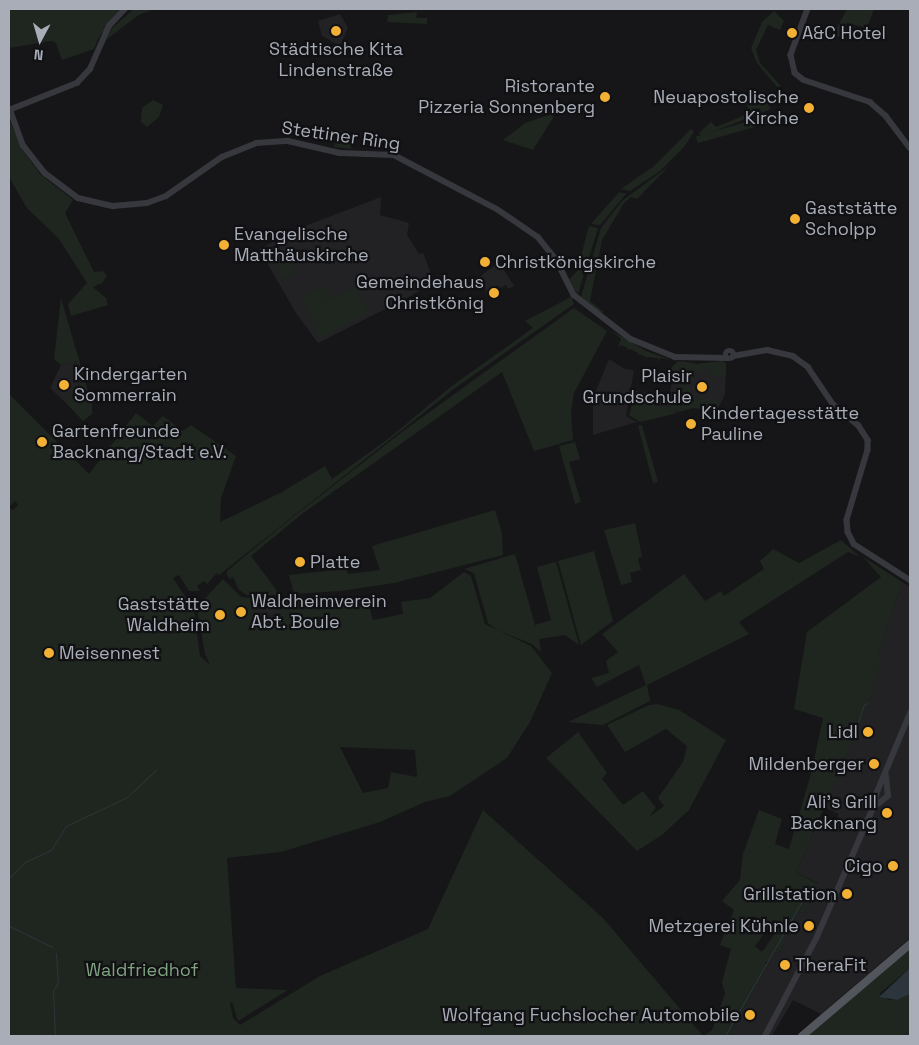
<!DOCTYPE html>
<meta charset="utf-8">
<style>
body{margin:0}
#map{position:relative;width:919px;height:1045px;overflow:hidden;background:#161618;font-family:"Space Grotesk",sans-serif}
div>[style]{position:absolute}
[style*='--x']{left:calc(var(--x)*1px);top:calc(var(--y)*1px);width:calc(var(--w)*1px);rotate:calc(var(--a)*1deg)}
.built>*{inset:0;background:#222225;transform-origin:0 0}
.green>*{inset:0;background:#1e261f;transform-origin:0 0}
.water>*{inset:0;background:#2c353c}
.stream>*{height:1px;margin:-0.5px;padding:0 0.5px;transform-origin:0.5px;border-radius:0.5px;background:#2c353c}
.minor>*{height:5.5px;margin:-2.75px;padding:0 2.75px;transform-origin:2.75px;border-radius:2.75px;background:#37383d}
.minor>.ring{margin:-2.75px;padding:0;box-sizing:content-box;background:none;border:5.5px solid #37383d;border-radius:50%}
.major>*{height:8px;margin:-4px;padding:0 4px;transform-origin:4px;border-radius:4px;background:#53555c}
.dots>*{width:14px;height:14px;translate:-50% -50%;box-sizing:border-box;border:2px solid #111113;border-radius:50%}
span{translate:-50% -50%;white-space:nowrap;text-align:center;line-height:1.15;-webkit-text-stroke:4.5px #111113;paint-order:stroke}
.poi-label{font-size:18px;color:#a8adb8}
.left{translate:0 -50%;text-align:left}
.right{translate:-100% -50%;text-align:right}
.street-label{font-size:18px;color:#a8adb8}
.park-label{font-size:18px;color:#7fa381}
.frame{position:absolute;inset:0;border:10px solid #a8adb8;pointer-events:none}
.north{position:absolute;left:15px;top:15px;width:50px;height:50px;-webkit-text-stroke:4px #111113;paint-order:stroke;rotate:186deg;font-size:14px;font-weight:700;line-height:20px;text-align:center;color:#a8adb8}
.north::after{content:'';display:block;margin:auto;width:18px;height:22px;background:#a8adb8;clip-path:polygon(50% 0,100% 100%,50% 72%,0 100%)}
</style>
<div id="map">
<div class="built">
<div style="clip-path:polygon(340px 14px,348px 28px,340px 46px,322px 36px,318px 21px)"></div>
<div style="clip-path:polygon(381px 197px,380px 215px,409px 223px,407px 235px,419px 254px,423px 253px,434px 281px,409px 297px,318px 343px,296px 313px,259px 249px,305px 226px)"></div>
<div style="clip-path:polygon(499px 262px,514px 286px,508px 289px,506px 285px,500px 288px,498px 285px,487px 292px,478px 278px)"></div>
<div style="clip-path:polygon(609px 359px,625px 369px,634px 370px,626px 416px,637px 422px,593px 435px,593px 398px)"></div>
<div style="clip-path:polygon(75px 361px,82px 381px,66px 403px,50px 388px,61px 365px)"></div>
<div style="clip-path:polygon(682px 361px,697px 364px,723px 361px,726px 364px,725px 394px,717px 410px,693px 407px,669px 414px,631px 408px,634px 391px,670px 395px,672px 379px,676px 379px,675px 371px)"></div>
<div style="clip-path:polygon(902px 582px,910px 587px,910px 938px,821px 1014px,793px 1000px,772px 1036px,733px 1036px,730px 1034px,773px 953px,780px 952px,798px 911px,803px 913px,818px 883px,796px 873px,819px 819px,834px 825px,839px 814px,822px 806px,871px 696px,881px 658px,878px 656px)"></div>
<div style="left:255px;top:598px;width:25px;height:17px;rotate:2deg"></div>
</div>
<div class="green">
<div style="clip-path:polygon(9px 9px,122px 9px,99px 37px,94px 49px,62px 60px,56px 43px,51px 41px,9px 48px)"></div>
<div style="clip-path:polygon(134px 9px,153px 9px,137px 16px,106px 40px,112px 28px)"></div>
<div style="clip-path:polygon(847px 9px,874px 9px,867px 28px,847px 23px,839px 37px,833px 35px)"></div>
<div style="clip-path:polygon(774px 11px,784px 21px,780px 30px,768px 25px,756px 50px,760px 63px,781px 86px,777px 87px,757px 63px,751px 48px,762px 22px)"></div>
<div style="clip-path:polygon(417px 12px,416px 18px,427px 18px,427px 24px,387px 22px,388px 15px)"></div>
<div style="clip-path:polygon(735px 92px,761px 105px,766px 101px,771px 109px,702px 136px,699px 133px,711px 122px,716px 127px,750px 113px,747px 105px,734px 97px)"></div>
<div style="clip-path:polygon(153px 100px,163px 105px,159px 117px,147px 127px,141px 122px,142px 108px)"></div>
<div style="clip-path:polygon(552px 114px,553px 118px,533px 150px,503px 140px,525px 123px)"></div>
<div style="left:767px;top:116px;width:7px;height:74px;rotate:74deg"></div>
<div style="clip-path:polygon(9px 119px,23px 151px,41px 175px,73px 200px,65px 213px,94px 272px,103px 271px,107px 276px,102px 283px,93px 287px,106px 298px,108px 305px,71px 316px,68px 304px,87px 283px,59px 239px,27px 208px,9px 177px)"></div>
<div style="clip-path:polygon(691px 129px,694px 132px,684px 147px,660px 171px,630px 191px,621px 189px,654px 166px)"></div>
<div style="clip-path:polygon(337px 130px,351px 133px,351px 149px,334px 147px)"></div>
<div style="clip-path:polygon(669px 166px,637px 199px,631px 197px,624px 203px,602px 240px,590px 301px,604px 312px,600px 313px,581px 297px,601px 228px,622px 201px)"></div>
<div style="clip-path:polygon(619px 192px,626px 194px,600px 225px,591px 224px)"></div>
<div style="clip-path:polygon(589px 226px,598px 228px,578px 294px,568px 281px,577px 271px)"></div>
<div style="left:285px;top:250px;width:25px;height:14px;rotate:64deg"></div>
<div style="clip-path:polygon(324px 286px,330px 297px,312px 306px,356px 287px,368px 313px,320px 339px,301px 297px)"></div>
<div style="clip-path:polygon(evenodd,571px 297px,574px 304px,455px 388px,219px 575px,217px 573px,207px 584px,204px 581px,197px 586px,200px 591px,189px 591px,179px 575px,173px 578px,194px 610px,200px 656px,210px 665px,205px 654px,197px 607px,223px 579px,241px 597px,255px 598px,256px 615px,278px 616px,284px 598px,321px 597px,341px 606px,369px 606px,373px 620px,403px 614px,401px 602px,430px 598px,464px 572px,471px 576px,485px 624px,531px 646px,552px 673px,530px 722px,507px 758px,450px 796px,425px 802px,380px 822px,281px 852px,227px 858px,236px 988px,288px 990px,238px 1021px,232px 1002px,230px 1003px,233px 1018px,240px 1025px,320px 976px,428px 929px,483px 810px,603px 918px,703px 1036px,9px 1036px,9px 508px,13px 510px,18px 505px,15px 501px,9px 507px,9px 394px,89px 474px,136px 413px,153px 426px,163px 416px,183px 431px,191px 425px,236px 456px,221px 498px,220px 522px,282px 492px,325px 466px,332px 479px,388px 439px,453px 385px,533px 328px,525px 321px,571px 297px,340px 747px,415px 750px,417px 777px,391px 772px,388px 788px,363px 793px,340px 747px)"></div>
<div style="clip-path:polygon(61px 298px,92px 405px,92px 414px,83px 421px,66px 403px,82px 381px,76px 361px,61px 365px,54px 359px)"></div>
<div style="clip-path:polygon(574px 308px,607px 331px,574px 393px,571px 413px,573px 440px,534px 451px,502px 372px,302px 514px,251px 556px,280px 595px,247px 595px,239px 590px,233px 577px,230px 579px,227px 575px,227px 571px,284px 524px,406px 429px)"></div>
<div style="clip-path:polygon(610px 330px,646px 351px,671px 360px,660px 358px,658px 361px,658px 358px,647px 357px,645px 360px,646px 357px,639px 354px,638px 356px,638px 353px,630px 349px,627px 351px,628px 348px,621px 345px,618px 347px,621px 339px)"></div>
<div style="clip-path:polygon(678px 361px,697px 364px,723px 361px,726px 364px,726px 377px,708px 375px,708px 370px,684px 371px,679px 368px,678px 372px,668px 371px)"></div>
<div style="clip-path:polygon(680px 386px,691px 387px,690px 398px,719px 401px,719px 406px,716px 411px,693px 408px,679px 412px,676px 408px,671px 409px,665px 398px,638px 395px,633px 401px,634px 391px,678px 397px)"></div>
<div style="clip-path:polygon(633px 403px,664px 407px,665px 404px,669px 411px,678px 413px,640px 422px,629px 415px)"></div>
<div style="clip-path:polygon(642px 425px,658px 482px,653px 483px,638px 426px)"></div>
<div style="clip-path:polygon(575px 442px,580px 459px,569px 462px,581px 502px,575px 504px,559px 446px)"></div>
<div style="clip-path:polygon(495px 510px,502px 533px,503px 555px,394px 583px,340px 591px,294px 594px,289px 575px,346px 569px,348px 574px,380px 570px,372px 546px)"></div>
<div style="clip-path:polygon(635px 523px,642px 556px,638px 559px,641px 570px,630px 573px,632px 582px,621px 585px,604px 530px)"></div>
<div style="clip-path:polygon(841px 540px,859px 556px,848px 552px,739px 622px,749px 634px,647px 685px,650px 701px,603px 725px,568px 722px,646px 685px,639px 665px,597px 687px,591px 678px,609px 673px,606px 661px,618px 652px,602px 634px,684px 574px,705px 601px,721px 591px,724px 596px,764px 569px,760px 561px,773px 549px,799px 563px)"></div>
<div style="clip-path:polygon(594px 551px,613px 621px,581px 645px,558px 561px)"></div>
<div style="clip-path:polygon(515px 554px,535px 625px,551px 620px,537px 567px,556px 562px,579px 645px,565px 635px,539px 639px,541px 652px,532px 644px,497px 630px,488px 623px,474px 573px,464px 569px)"></div>
<div style="clip-path:polygon(evenodd,863px 557px,902px 582px,878px 656px,882px 658px,871px 696px,796px 873px,818px 884px,804px 913px,798px 911px,780px 952px,773px 953px,769px 962px,765px 962px,767px 965px,730px 1034px,733px 1036px,704px 1036px,712px 1030px,725px 994px,722px 982px,731px 949px,720px 945px,734px 910px,722px 901px,740px 880px,743px 854px,759px 810px,782px 819px,775px 844px,789px 849px,811px 774px,823px 718px,794px 709px,807px 632px,881px 577px,863px 557px,774px 920px,781px 925px,762px 952px,755px 946px,774px 920px)"></div>
<div style="clip-path:polygon(658px 704px,679px 710px,726px 740px,689px 810px,662px 835px,637px 851px,546px 758px,578px 732px,607px 773px,602px 779px,623px 805px,643px 791px,656px 808px,649px 817px,664px 806px,658px 798px,683px 762px,687px 746px,666px 729px,625px 752px,607px 725px,649px 705px)"></div>
<div style="clip-path:polygon(910px 948px,910px 968px,879px 994px,889px 1000px,897px 1000px,910px 994px,910px 1036px,808px 1036px)"></div>
</div>
<div class="water">
<div style="clip-path:polygon(910px 968px,910px 994px,897px 1000px,879px 997px)"></div>
</div>
<div class="stream">
<div style="--x:853;--y:738;--w:35;--a:-72"></div>
<div style="--x:864;--y:705;--w:4;--a:-27"></div>
<div style="--x:9;--y:878;--w:23;--a:-45"></div>
<div style="--x:25;--y:862;--w:29;--a:-25"></div>
<div style="--x:51;--y:850;--w:28;--a:-58"></div>
<div style="--x:66;--y:826;--w:68;--a:-25.4"></div>
<div style="--x:127;--y:797;--w:40;--a:-43"></div>
<div style="--x:9;--y:926;--w:48;--a:26"></div>
<div style="--x:55;--y:1036;--w:45;--a:-92.5"></div>
<div style="--x:53;--y:991;--w:9;--a:-58"></div>
<div style="--x:58;--y:983;--w:30;--a:-94"></div>
<div style="--x:725;--y:1036;--w:174;--a:-60.3"></div>
</div>
<div class="minor">
<div style="--x:808;--y:9;--w:49;--a:110.3"></div>
<div style="--x:791;--y:55;--w:18;--a:77"></div>
<div style="--x:795;--y:73;--w:11;--a:38"></div>
<div style="--x:804;--y:80;--w:70;--a:18.4"></div>
<div style="--x:870;--y:102;--w:21;--a:41"></div>
<div style="--x:886;--y:116;--w:40;--a:53"></div>
<div style="--x:10;--y:109;--w:38;--a:70"></div>
<div style="--x:23;--y:145;--w:36;--a:52"></div>
<div style="--x:45;--y:173;--w:41;--a:37.1"></div>
<div style="--x:78;--y:198;--w:36;--a:13"></div>
<div style="--x:113;--y:206;--w:34;--a:-5"></div>
<div style="--x:147;--y:203;--w:20;--a:-20"></div>
<div style="--x:166;--y:196;--w:68;--a:-34.9"></div>
<div style="--x:222;--y:157;--w:37;--a:-22"></div>
<div style="--x:256;--y:143;--w:32;--a:-4"></div>
<div style="--x:288;--y:141;--w:53;--a:13"></div>
<div style="--x:340;--y:153;--w:54;--a:2.1"></div>
<div style="--x:394;--y:155;--w:116;--a:27.7"></div>
<div style="--x:497;--y:209;--w:50;--a:34.3"></div>
<div style="--x:538;--y:237;--w:28;--a:51"></div>
<div style="--x:556;--y:259;--w:40;--a:63.4"></div>
<div style="--x:574;--y:295;--w:72;--a:37.7"></div>
<div style="--x:631;--y:339;--w:48;--a:22.2"></div>
<div style="--x:675;--y:357;--w:52;--a:1.1"></div>
<div style="--x:9;--y:110;--w:73;--a:-21.7"></div>
<div style="--x:77;--y:83;--w:19;--a:-47"></div>
<div style="--x:90;--y:69;--w:47;--a:-66.2"></div>
<div style="--x:109;--y:26;--w:23;--a:-47"></div>
<div class="ring" style="left:726px;top:351px;width:2.5px;height:2.5px"></div>
<div style="--x:733;--y:356;--w:35;--a:-10"></div>
<div style="--x:767;--y:350;--w:27;--a:13"></div>
<div style="--x:793;--y:356;--w:19;--a:36"></div>
<div style="--x:808;--y:367;--w:45;--a:56"></div>
<div style="--x:833;--y:404;--w:34;--a:40"></div>
<div style="--x:859;--y:426;--w:17;--a:57"></div>
<div style="--x:868;--y:440;--w:10;--a:90"></div>
<div style="--x:868;--y:450;--w:73;--a:106.7"></div>
<div style="--x:847;--y:520;--w:12;--a:85"></div>
<div style="--x:848;--y:532;--w:13;--a:63"></div>
<div style="--x:854;--y:544;--w:67;--a:32.7"></div>
<div style="--x:873;--y:808;--w:19;--a:-39"></div>
<div style="--x:888;--y:796;--w:20;--a:-96"></div>
<div style="--x:765;--y:1036;--w:110;--a:-62.3"></div>
<div style="--x:816;--y:939;--w:143;--a:-66.5"></div>
<div style="--x:873;--y:808;--w:16;--a:-76"></div>
<div style="--x:877;--y:792;--w:86;--a:-67.3"></div>
</div>
<div class="major">
<div style="--x:802;--y:1036;--w:142;--a:-40.4"></div>
</div>
<div class="dots">
<div style="left:336px;top:31px;background:#f2b134"></div>
<div style="left:792px;top:33px;background:#f2b134"></div>
<div style="left:605px;top:97px;background:#f2b134"></div>
<div style="left:809px;top:108px;background:#f2b134"></div>
<div style="left:795px;top:219px;background:#f2b134"></div>
<div style="left:224px;top:245px;background:#f2b134"></div>
<div style="left:485px;top:262px;background:#f2b134"></div>
<div style="left:494px;top:293px;background:#f2b134"></div>
<div style="left:64px;top:385px;background:#f2b134"></div>
<div style="left:702px;top:387px;background:#f2b134"></div>
<div style="left:691px;top:424px;background:#f2b134"></div>
<div style="left:42px;top:442px;background:#f2b134"></div>
<div style="left:300px;top:562px;background:#f2b134"></div>
<div style="left:241px;top:612px;background:#f2b134"></div>
<div style="left:220px;top:615px;background:#f2b134"></div>
<div style="left:49px;top:653px;background:#f2b134"></div>
<div style="left:868px;top:732px;background:#f2b134"></div>
<div style="left:874px;top:764px;background:#f2b134"></div>
<div style="left:887px;top:813px;background:#f2b134"></div>
<div style="left:893px;top:866px;background:#f2b134"></div>
<div style="left:847px;top:894px;background:#f2b134"></div>
<div style="left:809px;top:926px;background:#f2b134"></div>
<div style="left:785px;top:965px;background:#f2b134"></div>
<div style="left:750px;top:1015px;background:#f2b134"></div>
</div>
<div class="poi-label">
<span class="left" style="left:802px;top:33px">A&amp;C Hotel</span>
<span style="left:336px;top:60px">Städtische Kita<br>Lindenstraße</span>
<span class="right" style="left:595px;top:97px">Ristorante<br>Pizzeria Sonnenberg</span>
<span class="right" style="left:799px;top:108px">Neuapostolische<br>Kirche</span>
<span class="left" style="left:805px;top:219px">Gaststätte<br>Scholpp</span>
<span class="left" style="left:234px;top:245px">Evangelische<br>Matthäuskirche</span>
<span class="left" style="left:495px;top:262px">Christkönigskirche</span>
<span class="right" style="left:484px;top:293px">Gemeindehaus<br>Christkönig</span>
<span class="left" style="left:74px;top:385px">Kindergarten<br>Sommerrain</span>
<span class="right" style="left:692px;top:387px">Plaisir<br>Grundschule</span>
<span class="left" style="left:701px;top:424px">Kindertagesstätte<br>Pauline</span>
<span class="left" style="left:52px;top:442px">Gartenfreunde<br>Backnang/Stadt e.V.</span>
<span class="left" style="left:310px;top:562px">Platte</span>
<span class="left" style="left:251px;top:612px">Waldheimverein<br>Abt. Boule</span>
<span class="right" style="left:210px;top:615px">Gaststätte<br>Waldheim</span>
<span class="left" style="left:59px;top:653px">Meisennest</span>
<span class="right" style="left:858px;top:732px">Lidl</span>
<span class="right" style="left:864px;top:764px">Mildenberger</span>
<span class="right" style="left:877px;top:813px">Ali's Grill<br>Backnang</span>
<span class="right" style="left:883px;top:866px">Cigo</span>
<span class="right" style="left:837px;top:894px">Grillstation</span>
<span class="right" style="left:799px;top:926px">Metzgerei Kühnle</span>
<span class="left" style="left:795px;top:965px">TheraFit</span>
<span class="right" style="left:740px;top:1015px">Wolfgang Fuchslocher Automobile</span>
</div>
<div class="street-label">
<span style="left:341px;top:136px;rotate:8deg">Stettiner Ring</span>
</div>
<div class="park-label">
<span style="left:142px;top:970px">Waldfriedhof</span>
</div>
<div class="frame"></div>
<div class="north">N</div>
</div>
